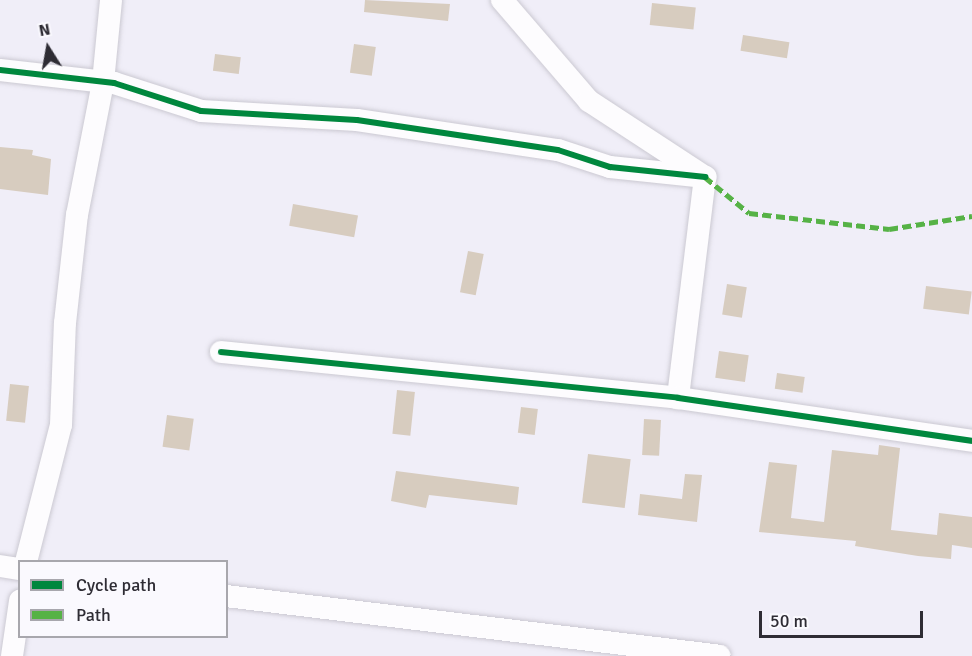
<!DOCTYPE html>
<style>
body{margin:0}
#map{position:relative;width:972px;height:656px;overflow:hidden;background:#f0eef8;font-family:Signika,sans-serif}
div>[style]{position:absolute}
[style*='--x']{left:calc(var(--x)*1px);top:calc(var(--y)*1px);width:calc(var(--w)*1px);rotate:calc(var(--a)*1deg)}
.building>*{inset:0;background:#d7ccbf;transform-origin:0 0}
.roads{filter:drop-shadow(0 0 2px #cbc9d2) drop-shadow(0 0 2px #cbc9d2)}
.street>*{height:22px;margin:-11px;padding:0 11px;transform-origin:11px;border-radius:11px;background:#fdfcfe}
.quiet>*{height:4.5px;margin-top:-2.25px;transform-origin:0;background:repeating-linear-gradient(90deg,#56b246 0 9px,transparent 0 13.5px)}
.cycleway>*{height:6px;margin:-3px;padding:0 3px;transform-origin:3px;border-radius:3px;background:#00873e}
span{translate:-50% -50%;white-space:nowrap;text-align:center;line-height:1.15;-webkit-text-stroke:4.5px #faf9fe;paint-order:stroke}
.legend{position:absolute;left:18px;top:560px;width:210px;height:78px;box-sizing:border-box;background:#faf9fe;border:2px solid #a8a7ad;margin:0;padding:8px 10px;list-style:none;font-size:18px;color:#2e2c34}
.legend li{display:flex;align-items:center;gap:12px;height:30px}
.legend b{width:30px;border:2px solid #a8a7ad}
.north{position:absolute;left:18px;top:18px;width:60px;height:60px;-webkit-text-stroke:4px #faf9fe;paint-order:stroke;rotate:349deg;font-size:16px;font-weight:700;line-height:24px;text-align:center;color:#2e2c34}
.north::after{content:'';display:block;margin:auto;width:21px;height:27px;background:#2e2c34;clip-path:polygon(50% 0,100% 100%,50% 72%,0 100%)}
.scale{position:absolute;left:759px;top:611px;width:164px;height:27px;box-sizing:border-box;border:3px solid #2e2c34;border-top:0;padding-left:8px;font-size:18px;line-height:21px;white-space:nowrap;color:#2e2c34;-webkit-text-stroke:4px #faf9fe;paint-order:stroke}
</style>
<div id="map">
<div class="building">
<div style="clip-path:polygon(365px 0,450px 4px,448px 21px,364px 12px)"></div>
<div style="left:652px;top:3px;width:44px;height:22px;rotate:6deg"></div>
<div style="left:743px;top:35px;width:47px;height:16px;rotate:9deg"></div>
<div style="left:354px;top:44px;width:22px;height:29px;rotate:8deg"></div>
<div style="left:215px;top:54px;width:26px;height:17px;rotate:7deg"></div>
<div style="clip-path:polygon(0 147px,33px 150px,32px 155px,51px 159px,48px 195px,0 189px)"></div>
<div style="left:293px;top:204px;width:66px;height:22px;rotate:10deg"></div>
<div style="left:468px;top:251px;width:16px;height:42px;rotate:11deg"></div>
<div style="left:727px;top:284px;width:20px;height:31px;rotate:9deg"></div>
<div style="left:926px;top:286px;width:46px;height:23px;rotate:7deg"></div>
<div style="left:719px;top:351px;width:30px;height:27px;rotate:8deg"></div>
<div style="left:777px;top:373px;width:28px;height:16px;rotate:8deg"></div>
<div style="left:10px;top:384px;width:19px;height:37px;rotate:6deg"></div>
<div style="left:397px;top:390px;width:18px;height:44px;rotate:6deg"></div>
<div style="left:521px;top:407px;width:17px;height:26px;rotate:7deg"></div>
<div style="left:167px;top:415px;width:27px;height:32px;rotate:8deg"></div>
<div style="left:644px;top:419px;width:17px;height:36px;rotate:3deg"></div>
<div style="clip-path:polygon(879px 445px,900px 448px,891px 530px,937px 535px,939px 513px,972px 517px,972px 548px,952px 545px,951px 559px,918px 556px,855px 546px,856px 541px,759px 532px,769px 462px,797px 465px,791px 518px,824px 522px,832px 450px,878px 455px)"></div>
<div style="left:588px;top:454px;width:43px;height:49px;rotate:7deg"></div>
<div style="clip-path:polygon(396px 471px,519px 487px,517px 505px,429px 495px,426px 508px,391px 501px)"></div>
<div style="clip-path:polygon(685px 474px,702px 475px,697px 522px,638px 515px,640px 494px,682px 499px)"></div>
</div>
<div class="roads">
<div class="street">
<div style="--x:502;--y:0;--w:133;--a:49.3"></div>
<div style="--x:589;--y:101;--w:139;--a:33.2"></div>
<div style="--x:705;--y:177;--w:223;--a:97"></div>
<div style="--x:0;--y:70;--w:115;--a:6.5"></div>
<div style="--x:114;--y:83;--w:91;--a:17.8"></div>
<div style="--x:201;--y:111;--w:156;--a:3.3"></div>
<div style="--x:357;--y:120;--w:203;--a:8.5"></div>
<div style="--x:558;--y:150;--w:55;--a:18.1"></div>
<div style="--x:610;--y:167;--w:96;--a:6"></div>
<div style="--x:221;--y:352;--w:459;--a:5.7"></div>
<div style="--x:678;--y:398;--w:297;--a:8.3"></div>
<div style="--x:26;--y:562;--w:141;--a:-75.7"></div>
<div style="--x:61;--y:425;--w:102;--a:-87.8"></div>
<div style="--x:65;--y:323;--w:109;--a:-83.7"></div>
<div style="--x:77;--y:215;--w:136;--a:-78.9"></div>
<div style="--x:103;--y:82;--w:82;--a:-84.4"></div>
<div style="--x:0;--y:566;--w:20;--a:9"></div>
<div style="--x:226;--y:596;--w:497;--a:6.9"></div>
<div style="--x:12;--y:656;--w:56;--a:-81.7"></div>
</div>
</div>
<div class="quiet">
<div style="--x:705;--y:177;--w:57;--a:39.3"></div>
<div style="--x:749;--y:213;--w:141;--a:6.5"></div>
<div style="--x:889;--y:229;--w:84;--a:-8.9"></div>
</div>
<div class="cycleway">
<div style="--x:0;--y:70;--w:115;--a:6.5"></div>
<div style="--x:114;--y:83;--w:91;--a:17.8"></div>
<div style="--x:201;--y:111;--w:156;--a:3.3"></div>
<div style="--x:357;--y:120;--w:203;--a:8.5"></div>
<div style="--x:558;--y:150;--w:55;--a:18.1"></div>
<div style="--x:610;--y:167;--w:96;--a:6"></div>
<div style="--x:221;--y:352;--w:459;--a:5.7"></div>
<div style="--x:678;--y:398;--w:297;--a:8.3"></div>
</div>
<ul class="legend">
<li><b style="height:8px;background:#00873e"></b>Cycle path</li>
<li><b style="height:8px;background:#56b246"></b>Path</li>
</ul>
<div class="north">N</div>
<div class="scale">50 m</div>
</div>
